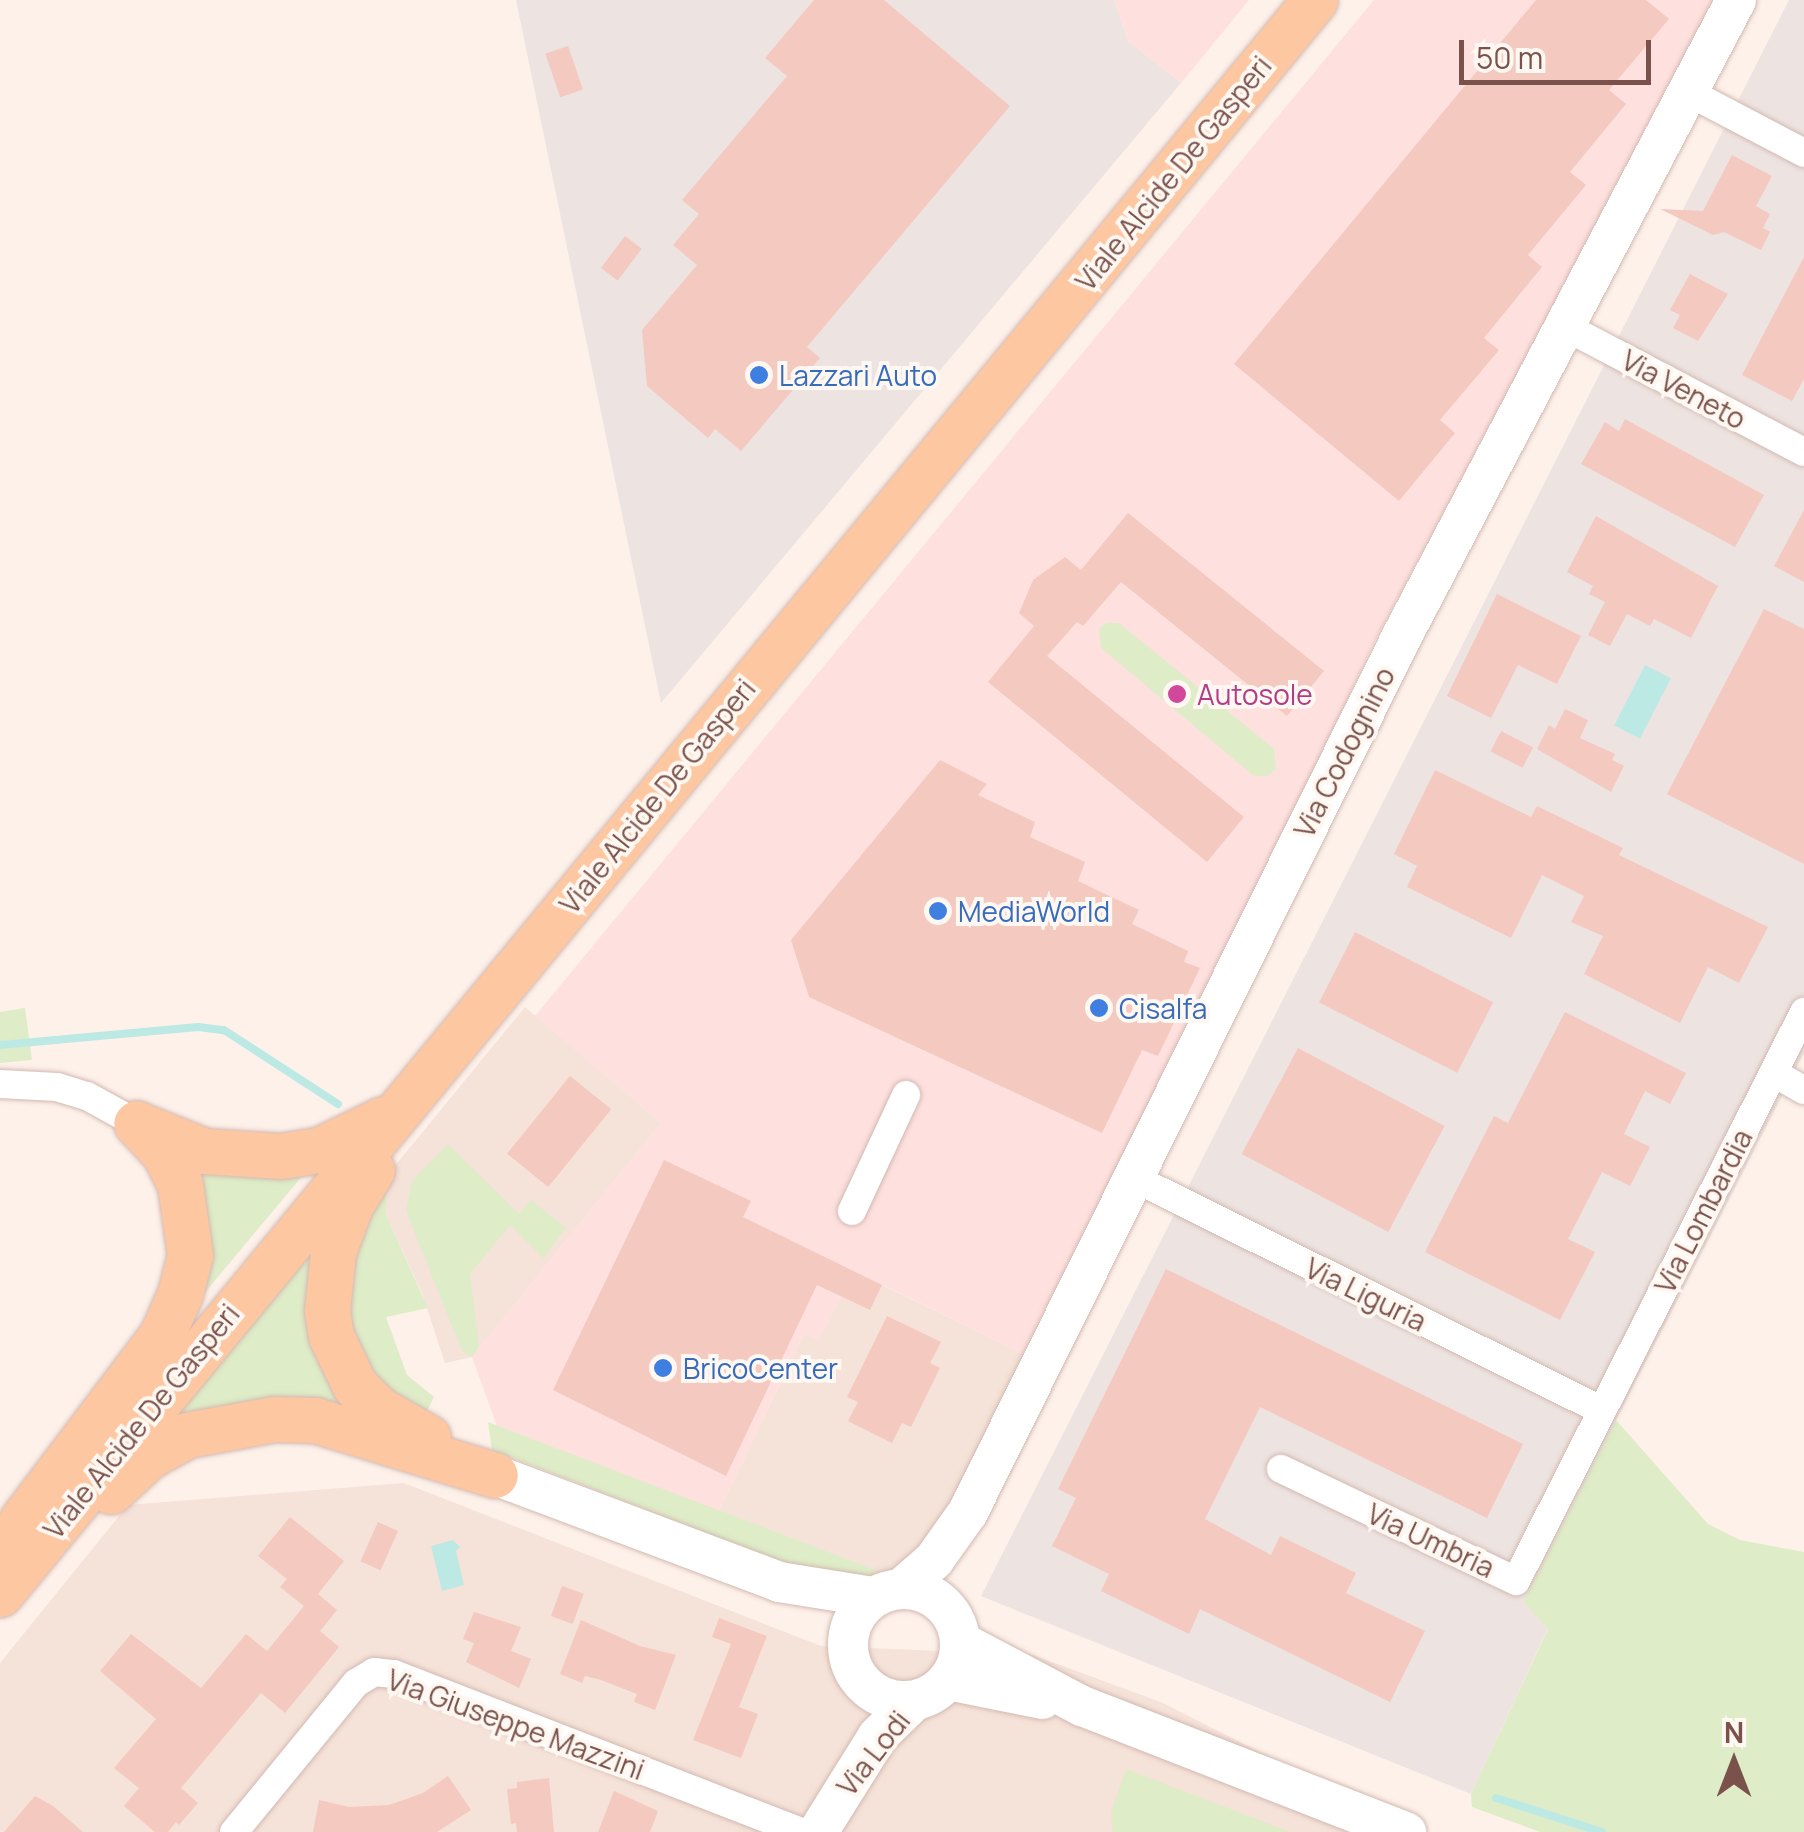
<!DOCTYPE html>
<style>
body{margin:0}
#map{position:relative;width:1804px;height:1832px;overflow:hidden;background:#fdf1ea;font-family:Manrope,sans-serif}
div>[style]{position:absolute}
[style*='--x']{left:calc(var(--x)*1px);top:calc(var(--y)*1px);width:calc(var(--w)*1px);rotate:calc(var(--a)*1deg)}
.residential>*{inset:0;background:#f5e2d8}
.commercial>*{inset:0;background:#fee0de}
.industrial>*{inset:0;background:#ede3e0}
.green>*{inset:0;background:#deecc7}
.water>*{inset:0;background:#bde9e5;transform-origin:0 0}
.stream>*{height:8px;margin:-4px;padding:0 4px;transform-origin:4px;border-radius:4px;background:#bde9e5}
.building>*{inset:0;background:#f4c9c0;transform-origin:0 0}
.roads{filter:drop-shadow(0 0 2px #d3b9b1) drop-shadow(0 0 2px #d3b9b1)}
.street>*{height:28px;margin:-14px;padding:0 14px;transform-origin:14px;border-radius:14px;background:#fff}
.secondary>*{height:40px;margin:-20px;padding:0 20px;transform-origin:20px;border-radius:20px;background:#fff}
.secondary>.ring{margin:-20px;padding:0;box-sizing:content-box;background:none;border:40px solid #fff;border-radius:50%}
.primary>*{height:45px;margin:-22.5px;padding:0 22.5px;transform-origin:22.5px;border-radius:22.5px;background:#fdc7a1}
.dots>*{width:28px;height:28px;translate:-50% -50%;box-sizing:border-box;border:5px solid #fff7f1;border-radius:50%}
span{translate:-50% -50%;white-space:nowrap;text-align:center;line-height:1.15;-webkit-text-stroke:8px #fff7f1;paint-order:stroke}
.street-label{font-size:28px;color:#7a524b}
.shop-label{font-size:28px;color:#366cbe}
.left{translate:0 -50%;text-align:left}
.hotel-label{font-size:28px;color:#b23c85}
.north{position:absolute;left:1684px;top:1712px;width:100px;height:100px;-webkit-text-stroke:8px #fff7f1;paint-order:stroke;rotate:0deg;font-size:28px;font-weight:700;line-height:40px;text-align:center;color:#7a524b}
.north::after{content:'';display:block;margin:auto;width:35px;height:45px;background:#7a524b;clip-path:polygon(50% 0,100% 100%,50% 72%,0 100%)}
.scale{position:absolute;left:1459px;top:40px;width:192px;height:45px;box-sizing:border-box;border:5px solid #7a524b;border-top:0;padding-left:12px;font-size:30px;line-height:35px;white-space:nowrap;color:#7a524b;-webkit-text-stroke:8px #fff7f1;paint-order:stroke}
</style>
<div id="map">
<div class="residential">
<div style="clip-path:polygon(525px 1007px,661px 1123px,472px 1357px,445px 1363px,422px 1293px,386px 1215px,386px 1185px,394px 1167px)"></div>
<div style="clip-path:polygon(882px 1285px,1040px 1362px,967px 1511px,887px 1589px,874px 1570px,719px 1511px,804px 1334px,819px 1340px,841px 1296px)"></div>
<div style="clip-path:polygon(404px 1483px,821px 1646px,1033px 1655px,1163px 1703px,1418px 1832px,0 1832px,0 1663px,128px 1505px)"></div>
</div>
<div class="commercial">
<div style="clip-path:polygon(1114px 0,1249px 0,1181px 83px,1128px 41px)"></div>
<div style="clip-path:polygon(1374px 0,1717px 0,1371px 648px,1040px 1362px,883px 1285px,870px 1310px,841px 1296px,819px 1341px,804px 1334px,719px 1511px,497px 1426px,472px 1357px,661px 1123px,535px 1016px)"></div>
</div>
<div class="industrial">
<div style="clip-path:polygon(516px 0,1114px 0,1128px 41px,1181px 83px,661px 703px)"></div>
<div style="clip-path:polygon(1789px 0,1804px 0,1804px 1053px,1523px 1602px,1548px 1628px,1471px 1794px,981px 1596px)"></div>
</div>
<div class="green">
<div style="clip-path:polygon(1107px 623px,1119px 623px,1274px 749px,1276px 769px,1267px 776px,1254px 776px,1101px 648px,1099px 628px)"></div>
<div style="clip-path:polygon(25px 1008px,32px 1060px,0 1063px,0 1012px)"></div>
<div style="clip-path:polygon(448px 1144px,519px 1214px,531px 1200px,566px 1228px,543px 1258px,510px 1225px,470px 1274px,479px 1347px,472px 1357px,462px 1351px,406px 1211px,412px 1181px)"></div>
<div style="clip-path:polygon(198px 1163px,308px 1169px,187px 1314px)"></div>
<div style="clip-path:polygon(394px 1167px,386px 1185px,386px 1215px,428px 1308px,386px 1317px,407px 1375px,434px 1397px,424px 1417px,380px 1391px,341px 1308px,370px 1202px)"></div>
<div style="clip-path:polygon(323px 1229px,354px 1406px,154px 1430px)"></div>
<div style="clip-path:polygon(1616px 1420px,1708px 1524px,1740px 1540px,1804px 1552px,1804px 1832px,1540px 1832px,1472px 1807px,1471px 1794px,1548px 1629px,1523px 1602px)"></div>
<div style="clip-path:polygon(488px 1422px,875px 1570px,876px 1576px,858px 1578px,789px 1565px,492px 1450px)"></div>
<div style="clip-path:polygon(1126px 1769px,1290px 1832px,1113px 1832px,1111px 1812px)"></div>
</div>
<div class="water">
<div style="left:1645px;top:665px;width:29px;height:68px;rotate:27deg"></div>
<div style="clip-path:polygon(453px 1540px,460px 1547px,456px 1551px,464px 1585px,442px 1591px,431px 1546px)"></div>
</div>
<div class="stream">
<div style="--x:0;--y:1045;--w:199;--a:-5.2"></div>
<div style="--x:198;--y:1027;--w:26;--a:7"></div>
<div style="--x:224;--y:1030;--w:136;--a:33"></div>
<div style="--x:1496;--y:1798;--w:111;--a:17.8"></div>
</div>
<div class="building">
<div style="clip-path:polygon(814px 0,884px 0,1010px 106px,807px 347px,820px 358px,741px 451px,715px 429px,708px 438px,647px 386px,642px 330px,697px 265px,673px 245px,699px 214px,682px 200px,787px 76px,765px 58px)"></div>
<div style="clip-path:polygon(1536px 0,1646px 0,1669px 19px,1609px 90px,1626px 104px,1570px 172px,1586px 185px,1528px 255px,1542px 267px,1484px 338px,1499px 350px,1440px 420px,1455px 433px,1399px 501px,1234px 364px)"></div>
<div style="left:568px;top:46px;width:46px;height:24px;rotate:71deg"></div>
<div style="clip-path:polygon(1732px 155px,1772px 176px,1756px 206px,1770px 214px,1763px 228px,1770px 232px,1761px 250px,1724px 232px,1713px 235px,1660px 209px,1703px 211px)"></div>
<div style="left:625px;top:236px;width:21px;height:40px;rotate:37deg"></div>
<div style="clip-path:polygon(1804px 257px,1804px 379px,1792px 401px,1742px 375px)"></div>
<div style="clip-path:polygon(1690px 274px,1728px 294px,1698px 341px,1673px 328px,1680px 315px,1670px 310px)"></div>
<div style="clip-path:polygon(1625px 419px,1764px 495px,1735px 547px,1581px 464px,1605px 422px,1619px 431px)"></div>
<div style="clip-path:polygon(1804px 510px,1804px 582px,1774px 566px)"></div>
<div style="clip-path:polygon(1128px 513px,1324px 671px,1287px 716px,1121px 582px,1083px 626px,1077px 622px,1047px 656px,1244px 817px,1207px 862px,988px 682px,1034px 626px,1019px 613px,1033px 580px,1065px 557px,1081px 570px)"></div>
<div style="clip-path:polygon(1596px 516px,1718px 586px,1691px 638px,1654px 619px,1650px 626px,1627px 614px,1610px 646px,1588px 635px,1605px 602px,1589px 594px,1593px 586px,1567px 572px)"></div>
<div style="clip-path:polygon(1497px 594px,1581px 636px,1557px 684px,1518px 665px,1491px 718px,1447px 696px)"></div>
<div style="clip-path:polygon(1764px 609px,1804px 629px,1804px 864px,1667px 794px)"></div>
<div style="clip-path:polygon(1565px 709px,1588px 720px,1580px 738px,1615px 754px,1612px 760px,1624px 766px,1611px 792px,1537px 749px,1549px 725px,1555px 729px)"></div>
<div style="left:1501px;top:731px;width:36px;height:23px;rotate:27deg"></div>
<div style="clip-path:polygon(940px 760px,987px 784px,978px 795px,1035px 822px,1030px 837px,1085px 862px,1078px 881px,1139px 910px,1132px 924px,1188px 951px,1184px 962px,1200px 968px,1158px 1056px,1142px 1050px,1102px 1133px,809px 997px,791px 940px)"></div>
<div style="clip-path:polygon(1435px 770px,1531px 817px,1537px 806px,1623px 848px,1619px 855px,1768px 927px,1739px 983px,1708px 967px,1680px 1023px,1584px 974px,1603px 936px,1571px 922px,1584px 896px,1542px 875px,1511px 938px,1407px 887px,1417px 866px,1394px 854px)"></div>
<div style="left:1355px;top:932px;width:155px;height:79px;rotate:27deg"></div>
<div style="clip-path:polygon(1565px 1012px,1686px 1073px,1670px 1104px,1645px 1091px,1624px 1134px,1650px 1147px,1630px 1186px,1602px 1172px,1568px 1239px,1595px 1252px,1560px 1320px,1425px 1252px,1494px 1116px,1508px 1123px)"></div>
<div style="left:1298px;top:1048px;width:166px;height:120px;rotate:28deg"></div>
<div style="left:570px;top:1076px;width:53px;height:100px;rotate:39deg"></div>
<div style="clip-path:polygon(664px 1160px,751px 1201px,743px 1217px,882px 1285px,870px 1310px,817px 1285px,726px 1476px,553px 1390px)"></div>
<div style="clip-path:polygon(1166px 1269px,1523px 1444px,1487px 1518px,1260px 1407px,1205px 1519px,1271px 1555px,1280px 1536px,1356px 1573px,1346px 1593px,1425px 1631px,1390px 1702px,1200px 1609px,1189px 1634px,1101px 1591px,1109px 1574px,1052px 1546px,1076px 1498px,1058px 1489px)"></div>
<div style="clip-path:polygon(887px 1316px,941px 1342px,930px 1363px,940px 1368px,911px 1427px,902px 1423px,892px 1443px,848px 1421px,858px 1402px,847px 1397px)"></div>
<div style="clip-path:polygon(290px 1517px,344px 1561px,318px 1594px,337px 1610px,320px 1631px,339px 1647px,285px 1713px,261px 1693px,181px 1788px,198px 1803px,179px 1825px,176px 1822px,168px 1832px,155px 1832px,124px 1806px,139px 1788px,114px 1768px,156px 1719px,100px 1671px,131px 1634px,201px 1688px,246px 1634px,267px 1651px,304px 1606px,280px 1587px,287px 1579px,258px 1556px)"></div>
<div style="left:378px;top:1522px;width:22px;height:43px;rotate:24deg"></div>
<div style="left:562px;top:1586px;width:23px;height:32px;rotate:20deg"></div>
<div style="clip-path:polygon(474px 1612px,521px 1627px,511px 1651px,531px 1659px,519px 1688px,466px 1662px,474px 1643px,463px 1639px)"></div>
<div style="clip-path:polygon(719px 1618px,767px 1636px,739px 1707px,758px 1714px,741px 1758px,693px 1740px,731px 1644px,712px 1637px)"></div>
<div style="clip-path:polygon(581px 1620px,640px 1646px,676px 1655px,655px 1710px,634px 1702px,637px 1694px,601px 1680px,585px 1676px,582px 1683px,560px 1674px)"></div>
<div style="clip-path:polygon(448px 1776px,471px 1810px,437px 1832px,313px 1832px,319px 1800px,349px 1807px,389px 1805px,423px 1793px)"></div>
<div style="clip-path:polygon(549px 1778px,554px 1832px,517px 1832px,516px 1823px,511px 1824px,507px 1789px,517px 1788px,517px 1782px)"></div>
<div style="clip-path:polygon(614px 1791px,658px 1811px,650px 1832px,598px 1832px)"></div>
<div style="clip-path:polygon(35px 1796px,53px 1806px,83px 1832px,4px 1832px)"></div>
</div>
<div class="roads">
<div class="street">
<div style="--x:1688;--y:92;--w:131;--a:27.7"></div>
<div style="--x:1564;--y:326;--w:271;--a:27.7"></div>
<div style="--x:1774;--y:1073;--w:34;--a:30"></div>
<div style="--x:0;--y:1084;--w:57;--a:3"></div>
<div style="--x:57;--y:1087;--w:31;--a:17"></div>
<div style="--x:87;--y:1096;--w:56;--a:28.9"></div>
<div style="--x:1132;--y:1177;--w:524;--a:26.42"></div>
<div style="--x:852;--y:1211;--w:128;--a:-65"></div>
<div style="--x:1281;--y:1469;--w:260;--a:25.5"></div>
<div style="--x:1516;--y:1581;--w:638;--a:-63.15"></div>
<div style="--x:234;--y:1832;--w:193;--a:-50.7"></div>
<div style="--x:356;--y:1683;--w:21;--a:-31"></div>
<div style="--x:374;--y:1672;--w:20;--a:6"></div>
<div style="--x:394;--y:1674;--w:437;--a:21.2"></div>
</div>
<div class="secondary">
<div style="--x:495;--y:1475;--w:303;--a:20.6"></div>
<div style="--x:779;--y:1582;--w:95;--a:9.1"></div>
<div style="--x:902;--y:1588;--w:43;--a:-41.2"></div>
<div style="--x:934;--y:1560;--w:59;--a:-54.7"></div>
<div style="--x:968;--y:1512;--w:978;--a:-63.64"></div>
<div style="--x:1402;--y:636;--w:718;--a:-62.29"></div>
<div class="ring" style="left:848px;top:1589px;width:72px;height:72px"></div>
<div style="--x:961;--y:1642;--w:137;--a:27.9"></div>
<div style="--x:1082;--y:1706;--w:348;--a:21.3"></div>
<div style="--x:948;--y:1680;--w:96;--a:11.4"></div>
<div style="--x:818;--y:1832;--w:113;--a:-58"></div>
<div style="--x:878;--y:1736;--w:50;--a:-44.2"></div>
</div>
<div class="primary">
<div style="--x:140;--y:1125;--w:69;--a:22.1"></div>
<div style="--x:204;--y:1151;--w:77;--a:3.7"></div>
<div style="--x:281;--y:1156;--w:38;--a:-9"></div>
<div style="--x:319;--y:1150;--w:71;--a:-25.8"></div>
<div style="--x:372;--y:1170;--w:42;--a:121.4"></div>
<div style="--x:350;--y:1206;--w:49;--a:110.3"></div>
<div style="--x:333;--y:1252;--w:59;--a:95.8"></div>
<div style="--x:327;--y:1311;--w:25;--a:81"></div>
<div style="--x:331;--y:1336;--w:55;--a:64.4"></div>
<div style="--x:355;--y:1386;--w:35;--a:44"></div>
<div style="--x:380;--y:1410;--w:55;--a:29.4"></div>
<div style="--x:111;--y:1491;--w:52;--a:-42.6"></div>
<div style="--x:149;--y:1456;--w:43;--a:-28.9"></div>
<div style="--x:187;--y:1435;--w:88;--a:-10.4"></div>
<div style="--x:274;--y:1419;--w:41;--a:1.4"></div>
<div style="--x:315;--y:1420;--w:188;--a:17"></div>
<div style="--x:8;--y:1550;--w:33;--a:-65"></div>
<div style="--x:22;--y:1520;--w:232;--a:-52.9"></div>
<div style="--x:162;--y:1335;--w:45;--a:-66.3"></div>
<div style="--x:180;--y:1294;--w:40;--a:-75.6"></div>
<div style="--x:190;--y:1255;--w:71;--a:-98.1"></div>
<div style="--x:180;--y:1185;--w:34;--a:-116"></div>
<div style="--x:165;--y:1154;--w:42;--a:-133.1"></div>
<div style="--x:0;--y:1594;--w:2066;--a:-50.48"></div>
</div>
</div>
<div class="dots">
<div style="left:759px;top:375px;background:#3f7fe0"></div>
<div style="left:1177px;top:694px;background:#d1479c"></div>
<div style="left:938px;top:911px;background:#3f7fe0"></div>
<div style="left:1099px;top:1008px;background:#3f7fe0"></div>
<div style="left:663px;top:1368px;background:#3f7fe0"></div>
</div>
<div class="street-label">
<span style="left:1173px;top:173px;rotate:-51deg">Viale Alcide De Gasperi</span>
<span style="left:1684px;top:389px;rotate:28deg">Via Veneto</span>
<span style="left:1344px;top:752px;rotate:-63deg">Via Codognino</span>
<span style="left:657px;top:796px;rotate:-51deg">Viale Alcide De Gasperi</span>
<span style="left:1703px;top:1211px;rotate:-63deg">Via Lombardia</span>
<span style="left:1366px;top:1294px;rotate:26deg">Via Liguria</span>
<span style="left:141px;top:1421px;rotate:-51deg">Viale Alcide De Gasperi</span>
<span style="left:1431px;top:1540px;rotate:25deg">Via Umbria</span>
<span style="left:516px;top:1724px;rotate:20deg">Via Giuseppe Mazzini</span>
<span style="left:873px;top:1753px;rotate:-52deg">Via Lodi</span>
</div>
<div class="shop-label">
<span class="left" style="left:779px;top:375px">Lazzari Auto</span>
<span class="left" style="left:958px;top:911px">MediaWorld</span>
<span class="left" style="left:1119px;top:1008px">Cisalfa</span>
<span class="left" style="left:683px;top:1368px">BricoCenter</span>
</div>
<div class="hotel-label">
<span class="left" style="left:1197px;top:694px">Autosole</span>
</div>
<div class="north">N</div>
<div class="scale">50 m</div>
</div>
